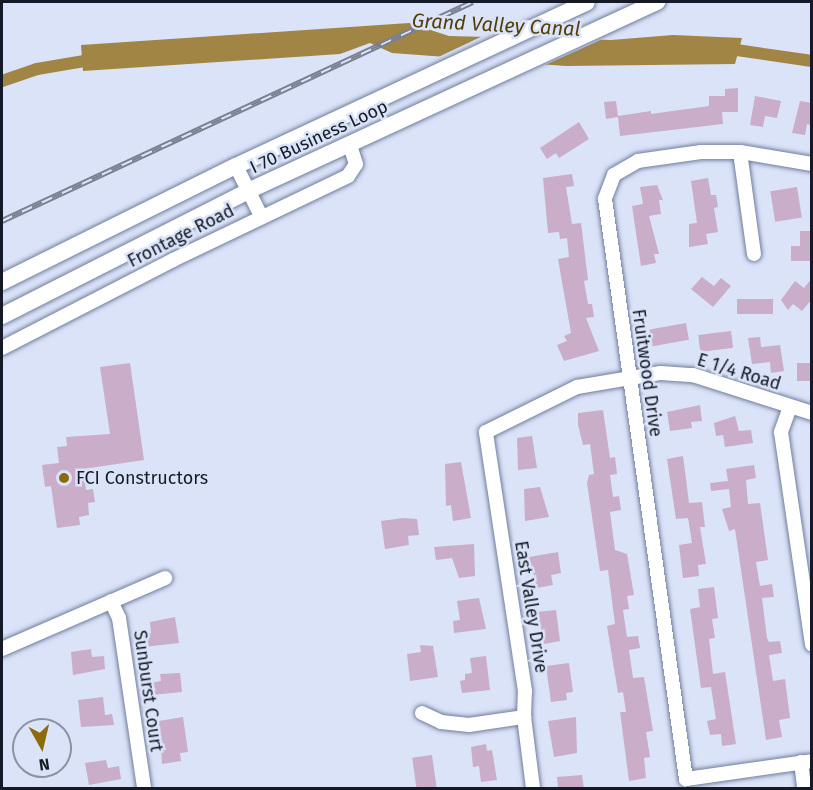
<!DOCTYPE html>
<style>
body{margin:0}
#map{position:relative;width:813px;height:790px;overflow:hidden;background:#dae3f8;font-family:"Fira Sans",sans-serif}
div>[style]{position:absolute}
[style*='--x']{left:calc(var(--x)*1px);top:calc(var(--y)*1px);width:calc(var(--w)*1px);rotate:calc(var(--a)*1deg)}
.water>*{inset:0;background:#a08545}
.pier>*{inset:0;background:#dae3f8}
.canal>*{height:12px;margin:-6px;padding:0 6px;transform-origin:6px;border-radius:6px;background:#a08545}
.building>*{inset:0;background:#caadc9;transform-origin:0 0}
.roads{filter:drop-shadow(0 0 2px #717d9d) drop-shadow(0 0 2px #717d9d)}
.minor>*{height:14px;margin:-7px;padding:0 7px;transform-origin:7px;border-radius:7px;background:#fff}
.major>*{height:16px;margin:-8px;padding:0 8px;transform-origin:8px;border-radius:8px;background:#fff}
.rail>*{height:6px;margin-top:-3px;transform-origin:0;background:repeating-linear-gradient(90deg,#dae3f8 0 11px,#798091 0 22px);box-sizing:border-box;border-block:2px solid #798091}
.dots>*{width:16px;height:16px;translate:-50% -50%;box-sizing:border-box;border:3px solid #dae3f8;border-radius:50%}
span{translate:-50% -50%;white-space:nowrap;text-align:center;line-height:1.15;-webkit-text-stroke:5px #dae3f8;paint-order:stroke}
.street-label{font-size:18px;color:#151a26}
.poi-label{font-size:18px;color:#151a26}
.left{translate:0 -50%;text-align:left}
.water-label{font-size:20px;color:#513e08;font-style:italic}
.frame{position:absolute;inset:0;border:3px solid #151a26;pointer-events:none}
.north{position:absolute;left:12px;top:718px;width:60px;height:60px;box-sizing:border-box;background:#dae3f8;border:2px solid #8b93a4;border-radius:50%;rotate:172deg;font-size:16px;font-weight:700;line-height:24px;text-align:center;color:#151a26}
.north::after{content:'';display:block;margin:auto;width:21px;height:27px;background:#8b6b0b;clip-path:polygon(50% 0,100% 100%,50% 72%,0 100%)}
</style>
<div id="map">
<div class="water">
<div style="clip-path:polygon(409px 23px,449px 36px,611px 40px,673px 35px,742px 38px,735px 64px,566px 66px,392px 53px,370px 43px,340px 54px,83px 71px,81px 45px)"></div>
</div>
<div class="pier">
<div style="clip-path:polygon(487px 34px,607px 37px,543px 66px,434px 59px)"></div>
</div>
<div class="canal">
<div style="--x:723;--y:48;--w:90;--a:8.3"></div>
<div style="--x:2;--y:81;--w:37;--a:-19"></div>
<div style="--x:37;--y:69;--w:60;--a:-9.6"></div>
</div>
<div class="building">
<div style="clip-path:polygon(738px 88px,738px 112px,722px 112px,723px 124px,620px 136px,618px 117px,606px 119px,604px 102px,616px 101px,618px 116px,651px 111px,651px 114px,709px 106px,709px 96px,725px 96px,725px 89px)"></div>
<div style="clip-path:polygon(755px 96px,781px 101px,777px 118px,765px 116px,763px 127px,750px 125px)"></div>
<div style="clip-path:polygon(800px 101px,812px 103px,812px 125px,807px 124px,805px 135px,792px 133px)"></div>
<div style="clip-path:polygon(579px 122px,589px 139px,559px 158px,556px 153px,547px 159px,540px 148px)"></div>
<div style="clip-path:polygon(572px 174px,574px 186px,566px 187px,572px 224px,581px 223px,588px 280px,584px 281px,588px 304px,592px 304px,594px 317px,586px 318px,599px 351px,564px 361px,557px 345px,567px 341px,564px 336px,571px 333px,558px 259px,569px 257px,567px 238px,560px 239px,559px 232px,548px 233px,543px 178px)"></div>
<div style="clip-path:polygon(708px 178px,711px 195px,716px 195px,718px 207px,714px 208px,718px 232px,706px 234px,708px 244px,689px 247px,689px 224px,697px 223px,691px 181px)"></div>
<div style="clip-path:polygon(657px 185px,663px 200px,659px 200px,661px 214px,649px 216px,659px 254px,654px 254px,656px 263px,641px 266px,632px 206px,643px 204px,640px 187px)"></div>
<div style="left:797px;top:187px;width:31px;height:27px;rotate:81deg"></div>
<div style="clip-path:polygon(800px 231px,812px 231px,812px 261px,791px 261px,791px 246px,800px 246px)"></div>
<div style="clip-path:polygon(702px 277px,714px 286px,721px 278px,731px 286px,713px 307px,691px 289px)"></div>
<div style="clip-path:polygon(812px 278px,812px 299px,802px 311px,793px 304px,788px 310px,781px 300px,795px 281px,804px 288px)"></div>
<div style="left:737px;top:299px;width:36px;height:15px"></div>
<div style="left:686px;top:323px;width:17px;height:37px;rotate:80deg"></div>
<div style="left:731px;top:331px;width:17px;height:33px;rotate:83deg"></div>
<div style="clip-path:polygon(760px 337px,761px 347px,780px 345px,784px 371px,771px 373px,770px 362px,752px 364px,748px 338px)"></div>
<div style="clip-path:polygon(130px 363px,144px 460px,83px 469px,86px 490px,93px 489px,95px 502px,88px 503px,89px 515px,79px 517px,80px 525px,57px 528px,51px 486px,45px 487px,42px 465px,59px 463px,57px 447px,67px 446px,66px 437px,110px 434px,100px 367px)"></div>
<div style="left:812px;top:363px;width:18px;height:15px;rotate:90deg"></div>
<div style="clip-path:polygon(700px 405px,702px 421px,691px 422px,692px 428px,670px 431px,667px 412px)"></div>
<div style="clip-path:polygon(603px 410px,610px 458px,615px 457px,617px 474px,610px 475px,613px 497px,619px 496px,621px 510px,610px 512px,615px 550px,627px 554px,634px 595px,627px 596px,629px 609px,623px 610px,627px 637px,638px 636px,640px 648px,629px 650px,633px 678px,644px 677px,653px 731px,646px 732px,650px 757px,644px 758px,646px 778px,629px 781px,620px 712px,626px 712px,623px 692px,618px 693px,607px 626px,615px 624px,608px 570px,600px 571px,587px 483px,589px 475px,594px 474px,590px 444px,583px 445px,578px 425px,578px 413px)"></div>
<div style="clip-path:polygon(735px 416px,739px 431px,751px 430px,753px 443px,725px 447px,723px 435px,716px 436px,714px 423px)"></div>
<div style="clip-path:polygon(532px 436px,537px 468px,518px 470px,517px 438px)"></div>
<div style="clip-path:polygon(683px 456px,689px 503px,702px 502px,705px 527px,700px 527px,706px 564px,698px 565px,699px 576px,683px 578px,679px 545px,692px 543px,688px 518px,676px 519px,667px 459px)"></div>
<div style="clip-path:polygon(461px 462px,471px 518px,453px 521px,451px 505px,446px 506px,445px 464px)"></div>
<div style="clip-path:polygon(754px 465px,756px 478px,746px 480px,748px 504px,760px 503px,768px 560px,756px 562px,760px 586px,772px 584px,774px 597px,762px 598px,767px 638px,769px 642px,780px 641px,782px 653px,769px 655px,773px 681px,785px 679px,790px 718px,779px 720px,782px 737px,766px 740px,735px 529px,729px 531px,722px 509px,731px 507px,729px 489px,711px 491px,710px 483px,728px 481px,726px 469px)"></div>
<div style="clip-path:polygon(540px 487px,549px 517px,525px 521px,524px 489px)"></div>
<div style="clip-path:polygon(403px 518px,417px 519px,419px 535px,408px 536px,409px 545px,385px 549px,381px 521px)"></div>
<div style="clip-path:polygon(474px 544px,475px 576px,459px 578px,452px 558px,436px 560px,434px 547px)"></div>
<div style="clip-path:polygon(558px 552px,561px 573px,551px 575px,553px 585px,537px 588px,529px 557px)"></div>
<div style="clip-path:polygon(714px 587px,718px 618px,712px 619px,715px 638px,709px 639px,713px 674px,725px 672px,736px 744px,722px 746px,721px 734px,710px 735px,707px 721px,716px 719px,711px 687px,701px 688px,690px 609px,700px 607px,698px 589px)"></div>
<div style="clip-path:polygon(479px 598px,486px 629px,454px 633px,453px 621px,460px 620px,457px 601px)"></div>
<div style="clip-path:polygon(556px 610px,560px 641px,544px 644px,537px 612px)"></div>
<div style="clip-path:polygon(175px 617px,179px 643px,144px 647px,142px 634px,151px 633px,150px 622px)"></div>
<div style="clip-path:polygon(420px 645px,433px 646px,438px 677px,410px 681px,407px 654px,421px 652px)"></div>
<div style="clip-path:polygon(91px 649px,92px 657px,104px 656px,105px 669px,73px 675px,71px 652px)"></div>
<div style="clip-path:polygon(486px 656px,490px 690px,462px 693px,460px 681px,465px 680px,465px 674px,472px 673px,470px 658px)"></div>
<div style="clip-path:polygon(569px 663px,573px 692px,566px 693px,567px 700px,551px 702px,546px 666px)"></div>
<div style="clip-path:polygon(180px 673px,182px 692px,152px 695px,150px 683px,161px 681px,160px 674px)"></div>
<div style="clip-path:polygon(103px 697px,105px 715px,112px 714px,114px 725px,81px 727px,78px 700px)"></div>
<div style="clip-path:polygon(183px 717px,188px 752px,180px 753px,181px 761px,162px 764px,159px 721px)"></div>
<div style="clip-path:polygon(576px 717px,577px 753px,554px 757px,548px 721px)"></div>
<div style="clip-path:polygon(486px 744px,487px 751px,492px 750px,497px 780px,481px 782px,479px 766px,473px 767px,471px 747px)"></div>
<div style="left:432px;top:755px;width:34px;height:20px;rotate:82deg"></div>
<div style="clip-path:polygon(106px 760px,108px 768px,119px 766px,121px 779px,89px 785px,85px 763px)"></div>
<div style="clip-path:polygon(582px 775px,584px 789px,558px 789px,557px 777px)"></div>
</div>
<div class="roads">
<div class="minor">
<div style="--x:740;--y:152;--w:103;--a:82.2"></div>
<div style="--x:812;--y:164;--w:73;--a:-170.5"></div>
<div style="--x:740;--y:152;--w:39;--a:180"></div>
<div style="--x:701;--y:152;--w:64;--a:171.9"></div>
<div style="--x:638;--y:161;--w:28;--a:150"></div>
<div style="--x:614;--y:175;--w:26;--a:111"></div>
<div style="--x:605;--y:199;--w:586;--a:82.05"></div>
<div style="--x:686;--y:779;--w:127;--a:-8.1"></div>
<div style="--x:236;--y:166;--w:56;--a:63.4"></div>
<div style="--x:2;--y:348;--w:192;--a:-27.2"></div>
<div style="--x:173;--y:260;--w:194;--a:-25.6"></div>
<div style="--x:348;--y:176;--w:14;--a:-56"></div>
<div style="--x:356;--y:164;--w:20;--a:-108"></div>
<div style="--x:790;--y:407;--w:27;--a:110"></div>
<div style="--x:781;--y:432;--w:215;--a:81.7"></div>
<div style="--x:111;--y:601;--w:19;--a:65"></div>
<div style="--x:119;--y:618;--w:172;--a:81.6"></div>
<div style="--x:2;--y:649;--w:178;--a:-23.5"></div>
<div style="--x:422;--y:713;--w:21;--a:25"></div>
<div style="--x:441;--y:722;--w:28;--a:6"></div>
<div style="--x:469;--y:725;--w:56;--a:-8.3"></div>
<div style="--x:801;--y:762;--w:26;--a:83"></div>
<div style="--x:533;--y:788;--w:72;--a:-97.2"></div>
<div style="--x:524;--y:717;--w:26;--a:-88"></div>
<div style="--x:525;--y:691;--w:262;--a:-98.6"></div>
<div style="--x:486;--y:432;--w:102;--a:-26.3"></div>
<div style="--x:577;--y:387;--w:85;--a:-9.5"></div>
<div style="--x:661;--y:373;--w:32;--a:4"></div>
<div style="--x:693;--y:375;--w:125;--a:17.7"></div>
</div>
<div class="major">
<div style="--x:2;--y:282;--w:261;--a:-26.4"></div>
<div style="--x:236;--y:166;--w:387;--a:-25"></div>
<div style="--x:2;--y:316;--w:276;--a:-26.9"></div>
<div style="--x:248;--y:191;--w:451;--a:-24.8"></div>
</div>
</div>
<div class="rail">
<div style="--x:2;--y:221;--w:519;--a:-24.94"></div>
</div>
<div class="dots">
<div style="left:64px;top:478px;background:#8b6b0b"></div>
</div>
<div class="street-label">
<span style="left:319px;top:137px;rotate:-25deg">I 70 Business Loop</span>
<span style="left:181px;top:236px;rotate:-27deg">Frontage Road</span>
<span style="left:739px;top:372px;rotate:17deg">E 1/4 Road</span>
<span style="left:647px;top:373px;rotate:82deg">Fruitwood Drive</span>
<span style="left:531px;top:607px;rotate:81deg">East Valley Drive</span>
<span style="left:148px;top:691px;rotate:82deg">Sunburst Court</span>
</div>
<div class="poi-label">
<span class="left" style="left:76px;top:478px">FCI Constructors</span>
</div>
<div class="water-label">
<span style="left:496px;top:25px;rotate:3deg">Grand Valley Canal</span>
</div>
<div class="frame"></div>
<div class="north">N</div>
</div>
